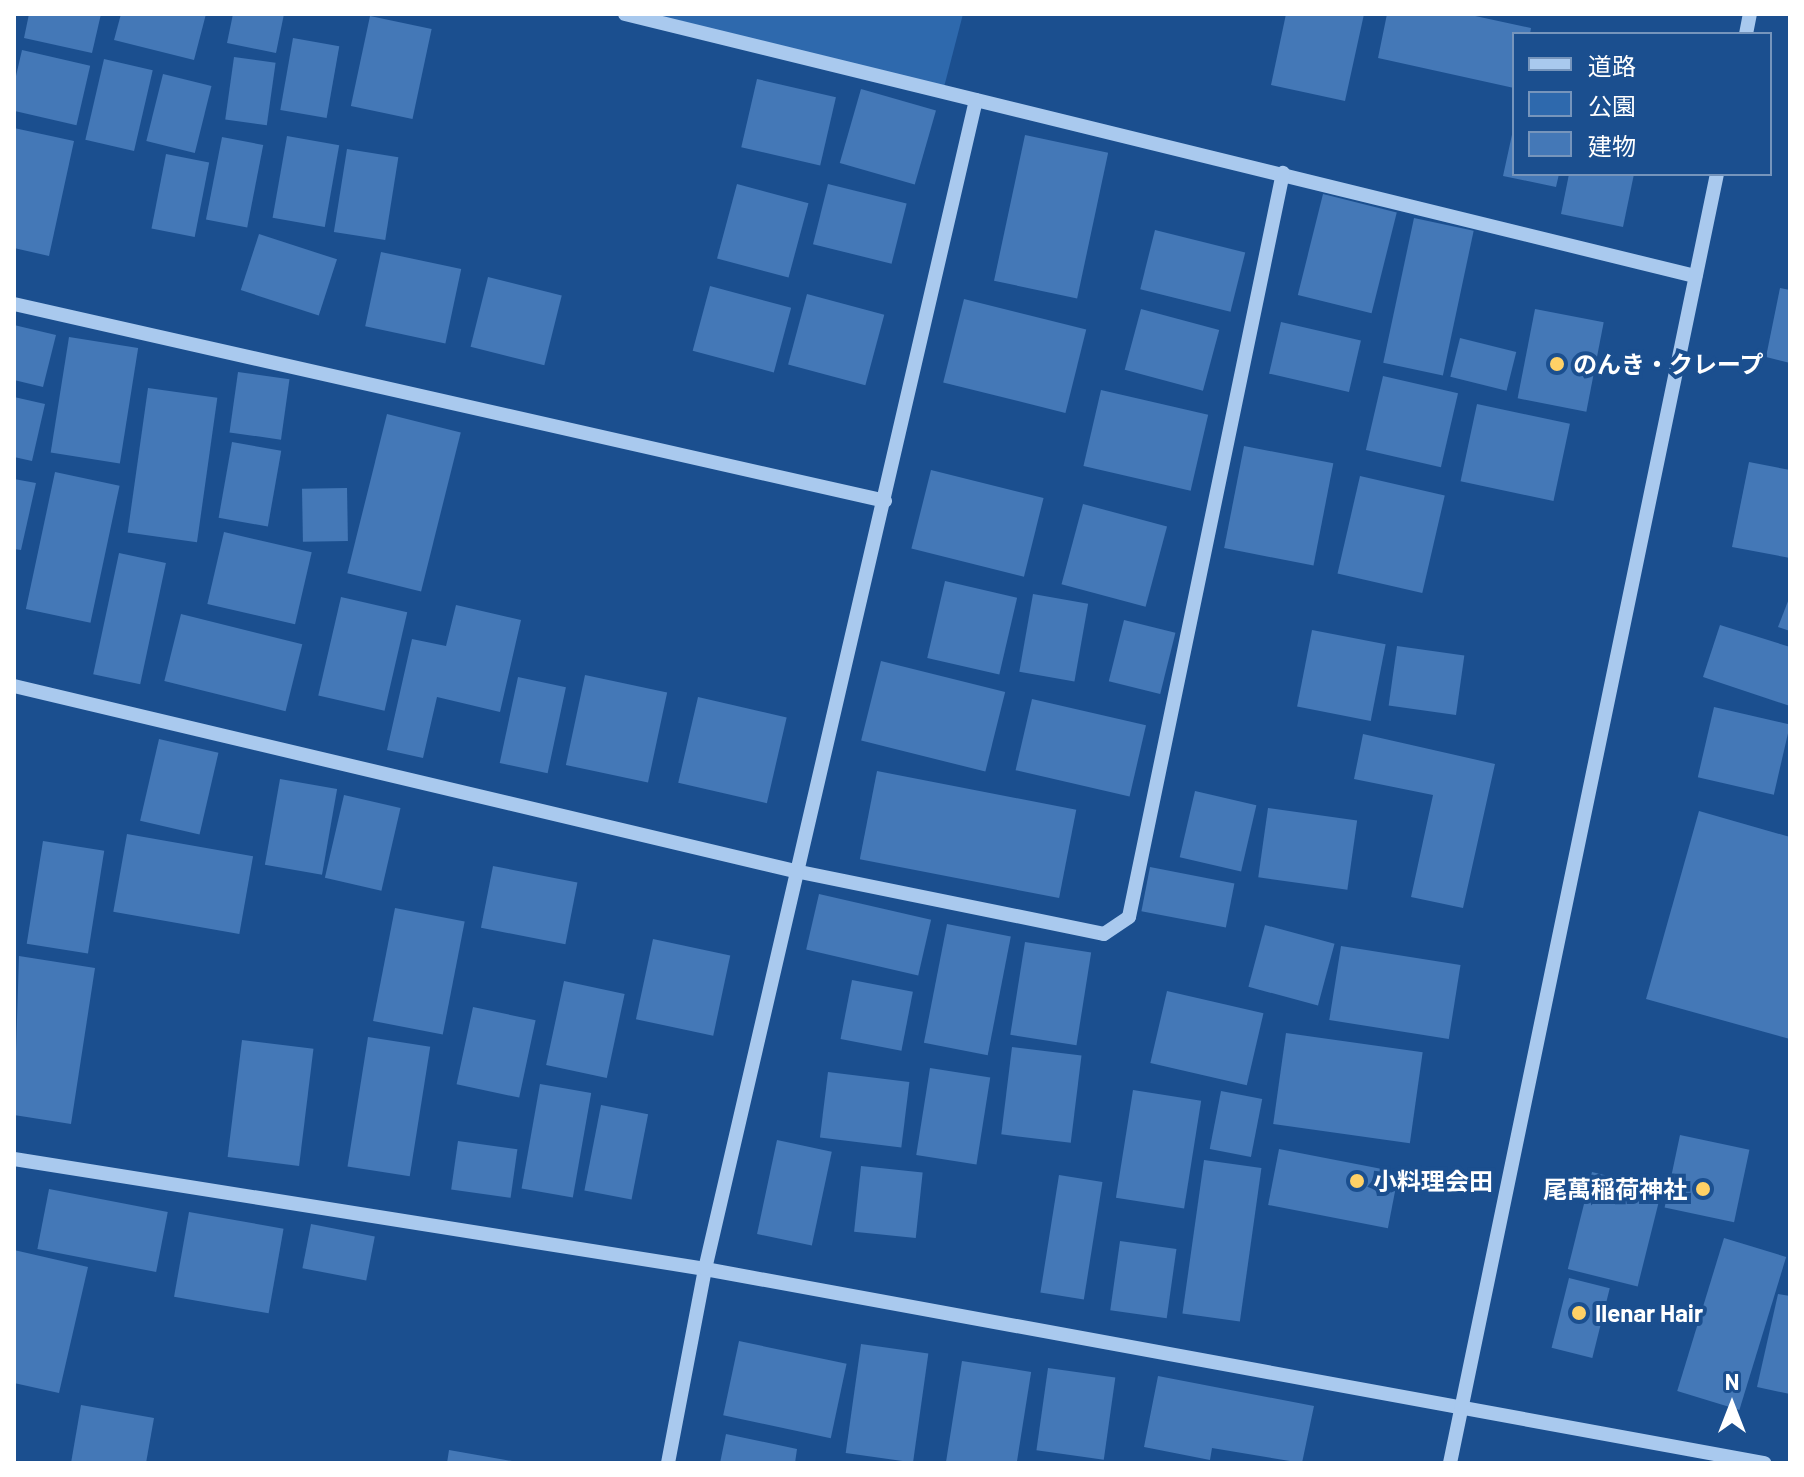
<!DOCTYPE html>
<meta charset="utf-8">
<style>
body{margin:0}
#map{position:relative;width:1804px;height:1477px;overflow:hidden;background:#1b4f8f;font-family:Barlow,"Noto Sans JP",sans-serif}
div>[style]{position:absolute}
[style*='--x']{left:calc(var(--x)*1px);top:calc(var(--y)*1px);width:calc(var(--w)*1px);rotate:calc(var(--a)*1deg)}
.green>*{inset:0;background:#2e69ad}
.building>*{inset:0;background:#4478b7;transform-origin:0 0}
.minor>*{height:14px;margin:-7px;padding:0 7px;transform-origin:7px;border-radius:7px;background:#a9c9ee}
.dots>*{width:22px;height:22px;translate:-50% -50%;box-sizing:border-box;border:4px solid #1b4f8f;border-radius:50%}
span{translate:-50% -50%;white-space:nowrap;text-align:center;line-height:1.15;-webkit-text-stroke:8px #1b4f8f;paint-order:stroke}
.poi-label{font-size:24px;color:#fff;font-weight:700}
.left{translate:0 -50%;text-align:left}
.right{translate:-100% -50%;text-align:right}
.frame{position:absolute;inset:0;border:16px solid #fff;pointer-events:none}
.legend{position:absolute;left:1512px;top:32px;width:260px;height:144px;box-sizing:border-box;background:#1b4f8f;border:2px solid #7695bc;margin:0;padding:10px 14px;list-style:none;font-size:24px;color:#fff}
.legend li{display:flex;align-items:center;gap:16px;height:40px}
.legend b{width:40px;border:2px solid #7695bc}
.north{position:absolute;left:1692px;top:1365px;width:80px;height:80px;-webkit-text-stroke:6px #1b4f8f;paint-order:stroke;rotate:0deg;font-size:22px;font-weight:700;line-height:32px;text-align:center;color:#fff}
.north::after{content:'';display:block;margin:auto;width:28px;height:36px;background:#fff;clip-path:polygon(50% 0,100% 100%,50% 72%,0 100%)}
</style>
<div id="map">
<div class="green">
<div style="clip-path:polygon(625px 14px,963px 14px,943px 91px)"></div>
</div>
<div class="building">
<div style="clip-path:polygon(29px 14px,101px 14px,92px 53px,24px 38px)"></div>
<div style="clip-path:polygon(121px 14px,206px 14px,194px 60px,114px 40px)"></div>
<div style="clip-path:polygon(233px 14px,284px 14px,276px 53px,227px 43px)"></div>
<div style="clip-path:polygon(1286px 14px,1364px 14px,1345px 101px,1271px 85px)"></div>
<div style="clip-path:polygon(1387px 14px,1466px 14px,1531px 28px,1530px 34px,1514px 34px,1514px 88px,1378px 58px)"></div>
<div style="left:370px;top:16px;width:63px;height:92px;rotate:12deg"></div>
<div style="left:293px;top:38px;width:47px;height:73px;rotate:10deg"></div>
<div style="left:22px;top:50px;width:70px;height:61px;rotate:13deg"></div>
<div style="left:234px;top:57px;width:42px;height:63px;rotate:8deg"></div>
<div style="left:104px;top:59px;width:50px;height:83px;rotate:13deg"></div>
<div style="left:163px;top:74px;width:50px;height:69px;rotate:14deg"></div>
<div style="left:757px;top:79px;width:81px;height:70px;rotate:13deg"></div>
<div style="left:861px;top:89px;width:78px;height:77px;rotate:16deg"></div>
<div style="clip-path:polygon(14px 128px,74px 141px,49px 256px,14px 248px)"></div>
<div style="clip-path:polygon(1513px 130px,1514px 174px,1559px 174px,1556px 187px,1503px 176px)"></div>
<div style="left:1025px;top:135px;width:85px;height:149px;rotate:12deg"></div>
<div style="left:287px;top:136px;width:53px;height:83px;rotate:10deg"></div>
<div style="left:222px;top:137px;width:42px;height:84px;rotate:11deg"></div>
<div style="left:347px;top:149px;width:52px;height:84px;rotate:9deg"></div>
<div style="left:166px;top:154px;width:44px;height:76px;rotate:11deg"></div>
<div style="clip-path:polygon(1569px 174px,1634px 174px,1623px 227px,1561px 214px)"></div>
<div style="left:737px;top:184px;width:74px;height:77px;rotate:15deg"></div>
<div style="left:828px;top:184px;width:81px;height:62px;rotate:14deg"></div>
<div style="left:1323px;top:194px;width:76px;height:104px;rotate:14deg"></div>
<div style="left:1414px;top:218px;width:61px;height:148px;rotate:12deg"></div>
<div style="left:1155px;top:230px;width:93px;height:61px;rotate:14deg"></div>
<div style="left:259px;top:234px;width:82px;height:59px;rotate:18deg"></div>
<div style="left:381px;top:252px;width:82px;height:76px;rotate:12deg"></div>
<div style="left:488px;top:277px;width:76px;height:72px;rotate:14deg"></div>
<div style="left:710px;top:286px;width:84px;height:67px;rotate:15deg"></div>
<div style="clip-path:polygon(1780px 288px,1790px 290px,1790px 363px,1766px 357px)"></div>
<div style="left:807px;top:294px;width:80px;height:73px;rotate:15deg"></div>
<div style="left:964px;top:299px;width:126px;height:86px;rotate:14deg"></div>
<div style="left:1141px;top:309px;width:81px;height:63px;rotate:15deg"></div>
<div style="left:1535px;top:309px;width:70px;height:91px;rotate:11deg"></div>
<div style="left:1281px;top:322px;width:82px;height:53px;rotate:13deg"></div>
<div style="clip-path:polygon(14px 325px,56px 335px,43px 387px,14px 380px)"></div>
<div style="left:69px;top:337px;width:70px;height:117px;rotate:9deg"></div>
<div style="left:1460px;top:338px;width:58px;height:40px;rotate:14deg"></div>
<div style="left:238px;top:372px;width:52px;height:61px;rotate:8deg"></div>
<div style="left:1383px;top:376px;width:77px;height:76px;rotate:13deg"></div>
<div style="left:148px;top:388px;width:70px;height:146px;rotate:8deg"></div>
<div style="left:1101px;top:390px;width:110px;height:78px;rotate:13deg"></div>
<div style="clip-path:polygon(14px 397px,45px 404px,32px 461px,14px 457px)"></div>
<div style="left:1477px;top:404px;width:95px;height:79px;rotate:12deg"></div>
<div style="left:387px;top:414px;width:76px;height:164px;rotate:14deg"></div>
<div style="left:232px;top:442px;width:50px;height:77px;rotate:10deg"></div>
<div style="left:1244px;top:446px;width:91px;height:104px;rotate:11deg"></div>
<div style="clip-path:polygon(1749px 462px,1790px 470px,1790px 558px,1732px 547px)"></div>
<div style="left:931px;top:470px;width:116px;height:81px;rotate:14deg"></div>
<div style="left:55px;top:472px;width:66px;height:140px;rotate:12deg"></div>
<div style="left:1360px;top:476px;width:87px;height:100px;rotate:13deg"></div>
<div style="clip-path:polygon(14px 479px,36px 483px,21px 550px,14px 549px)"></div>
<div style="left:347px;top:488px;width:53px;height:45px;rotate:89deg"></div>
<div style="left:1083px;top:504px;width:87px;height:83px;rotate:15deg"></div>
<div style="left:224px;top:532px;width:90px;height:74px;rotate:13deg"></div>
<div style="left:119px;top:553px;width:48px;height:124px;rotate:12deg"></div>
<div style="left:945px;top:581px;width:74px;height:79px;rotate:13deg"></div>
<div style="left:1033px;top:594px;width:56px;height:79px;rotate:10deg"></div>
<div style="clip-path:polygon(1790px 596px,1790px 631px,1778px 627px)"></div>
<div style="left:341px;top:597px;width:68px;height:101px;rotate:13deg"></div>
<div style="clip-path:polygon(456px 605px,521px 620px,500px 712px,437px 697px,423px 758px,387px 750px,412px 639px,446px 646px)"></div>
<div style="left:181px;top:614px;width:125px;height:69px;rotate:14deg"></div>
<div style="left:1124px;top:620px;width:53px;height:63px;rotate:14deg"></div>
<div style="clip-path:polygon(1720px 625px,1790px 647px,1790px 706px,1703px 677px)"></div>
<div style="left:1312px;top:630px;width:75px;height:78px;rotate:11deg"></div>
<div style="left:1397px;top:646px;width:68px;height:60px;rotate:8deg"></div>
<div style="left:881px;top:661px;width:128px;height:82px;rotate:14deg"></div>
<div style="left:585px;top:675px;width:84px;height:92px;rotate:12deg"></div>
<div style="left:518px;top:677px;width:49px;height:88px;rotate:12deg"></div>
<div style="left:698px;top:697px;width:91px;height:88px;rotate:13deg"></div>
<div style="left:1032px;top:699px;width:117px;height:73px;rotate:13deg"></div>
<div style="left:1714px;top:707px;width:78px;height:72px;rotate:13deg"></div>
<div style="clip-path:polygon(1363px 734px,1495px 764px,1463px 908px,1411px 897px,1433px 795px,1354px 779px)"></div>
<div style="left:159px;top:739px;width:61px;height:84px;rotate:13deg"></div>
<div style="left:877px;top:771px;width:203px;height:90px;rotate:11deg"></div>
<div style="left:280px;top:779px;width:58px;height:87px;rotate:10deg"></div>
<div style="left:1195px;top:791px;width:63px;height:68px;rotate:13deg"></div>
<div style="left:344px;top:795px;width:58px;height:85px;rotate:13deg"></div>
<div style="left:1268px;top:808px;width:90px;height:70px;rotate:8deg"></div>
<div style="clip-path:polygon(1699px 811px,1790px 837px,1790px 1039px,1646px 999px)"></div>
<div style="left:127px;top:834px;width:128px;height:79px;rotate:10deg"></div>
<div style="left:43px;top:841px;width:62px;height:104px;rotate:9deg"></div>
<div style="left:493px;top:866px;width:86px;height:63px;rotate:11deg"></div>
<div style="left:1150px;top:867px;width:86px;height:45px;rotate:11deg"></div>
<div style="left:819px;top:894px;width:115px;height:57px;rotate:13deg"></div>
<div style="left:395px;top:908px;width:71px;height:115px;rotate:11deg"></div>
<div style="left:947px;top:924px;width:65px;height:121px;rotate:11deg"></div>
<div style="left:1265px;top:925px;width:72px;height:64px;rotate:15deg"></div>
<div style="left:653px;top:939px;width:79px;height:82px;rotate:12deg"></div>
<div style="left:1025px;top:942px;width:67px;height:94px;rotate:9deg"></div>
<div style="left:1341px;top:946px;width:121px;height:75px;rotate:9deg"></div>
<div style="clip-path:polygon(19px 956px,95px 968px,71px 1124px,14px 1115px)"></div>
<div style="left:852px;top:980px;width:62px;height:60px;rotate:11deg"></div>
<div style="left:564px;top:981px;width:62px;height:86px;rotate:12deg"></div>
<div style="left:1167px;top:991px;width:99px;height:74px;rotate:13deg"></div>
<div style="left:473px;top:1007px;width:64px;height:79px;rotate:12deg"></div>
<div style="left:1286px;top:1033px;width:138px;height:92px;rotate:8deg"></div>
<div style="left:368px;top:1037px;width:63px;height:131px;rotate:9deg"></div>
<div style="left:242px;top:1040px;width:72px;height:118px;rotate:7deg"></div>
<div style="left:1012px;top:1047px;width:70px;height:88px;rotate:7deg"></div>
<div style="left:930px;top:1068px;width:61px;height:88px;rotate:9deg"></div>
<div style="left:828px;top:1072px;width:82px;height:66px;rotate:7deg"></div>
<div style="left:540px;top:1084px;width:52px;height:106px;rotate:10deg"></div>
<div style="left:1133px;top:1090px;width:69px;height:109px;rotate:9deg"></div>
<div style="left:1221px;top:1091px;width:42px;height:59px;rotate:11deg"></div>
<div style="left:601px;top:1105px;width:48px;height:87px;rotate:11deg"></div>
<div style="left:1680px;top:1135px;width:71px;height:74px;rotate:12deg"></div>
<div style="left:777px;top:1140px;width:56px;height:96px;rotate:12deg"></div>
<div style="left:458px;top:1141px;width:60px;height:49px;rotate:8deg"></div>
<div style="left:1279px;top:1149px;width:122px;height:57px;rotate:11deg"></div>
<div style="left:1204px;top:1160px;width:58px;height:155px;rotate:8deg"></div>
<div style="left:861px;top:1166px;width:62px;height:66px;rotate:6deg"></div>
<div style="left:1592px;top:1172px;width:72px;height:100px;rotate:14deg"></div>
<div style="left:1059px;top:1175px;width:44px;height:119px;rotate:9deg"></div>
<div style="left:49px;top:1189px;width:121px;height:61px;rotate:11deg"></div>
<div style="left:189px;top:1212px;width:96px;height:86px;rotate:10deg"></div>
<div style="left:311px;top:1224px;width:65px;height:45px;rotate:11deg"></div>
<div style="left:1724px;top:1238px;width:65px;height:160px;rotate:17deg"></div>
<div style="left:1120px;top:1241px;width:57px;height:70px;rotate:8deg"></div>
<div style="clip-path:polygon(14px 1250px,88px 1267px,59px 1393px,14px 1383px)"></div>
<div style="left:1569px;top:1278px;width:42px;height:72px;rotate:14deg"></div>
<div style="clip-path:polygon(1778px 1294px,1790px 1296px,1790px 1394px,1757px 1387px)"></div>
<div style="left:739px;top:1341px;width:110px;height:76px;rotate:12deg"></div>
<div style="left:861px;top:1344px;width:68px;height:110px;rotate:8deg"></div>
<div style="left:962px;top:1361px;width:70px;height:103px;rotate:9deg"></div>
<div style="left:1048px;top:1368px;width:68px;height:83px;rotate:8deg"></div>
<div style="clip-path:polygon(1158px 1376px,1314px 1406px,1302px 1463px,1212px 1448px,1210px 1460px,1144px 1447px)"></div>
<div style="clip-path:polygon(81px 1405px,154px 1418px,146px 1463px,71px 1463px)"></div>
<div style="clip-path:polygon(726px 1434px,797px 1449px,795px 1463px,720px 1463px)"></div>
<div style="clip-path:polygon(449px 1450px,512px 1461px,511px 1463px,447px 1463px)"></div>
</div>
<div class="minor">
<div style="--x:625;--y:14;--w:1102;--a:13.76"></div>
<div style="--x:1746;--y:34;--w:20;--a:-79"></div>
<div style="--x:14;--y:304;--w:893;--a:12.74"></div>
<div style="--x:14;--y:686;--w:803;--a:13.33"></div>
<div style="--x:795;--y:871;--w:315;--a:11.5"></div>
<div style="--x:1104;--y:934;--w:30;--a:-34"></div>
<div style="--x:1129;--y:917;--w:760;--a:-78.31"></div>
<div style="--x:14;--y:1159;--w:700;--a:9.04"></div>
<div style="--x:705;--y:1269;--w:1077;--a:10.38"></div>
<div style="--x:668;--y:1463;--w:197;--a:-79.2"></div>
<div style="--x:705;--y:1269;--w:1200;--a:-76.95"></div>
<div style="--x:1450;--y:1463;--w:1316;--a:-78.3"></div>
</div>
<div class="dots">
<div style="left:1557px;top:364px;background:#ffd166"></div>
<div style="left:1357px;top:1181px;background:#ffd166"></div>
<div style="left:1703px;top:1189px;background:#ffd166"></div>
<div style="left:1579px;top:1313px;background:#ffd166"></div>
</div>
<div class="poi-label">
<span class="left" style="left:1573px;top:364px">のんき・クレープ</span>
<span class="left" style="left:1373px;top:1181px">小料理会田</span>
<span class="right" style="left:1687px;top:1189px">尾萬稲荷神社</span>
<span class="left" style="left:1595px;top:1313px">Ilenar Hair</span>
</div>
<div class="frame"></div>
<ul class="legend">
<li><b style="height:10px;background:#a9c9ee"></b>道路</li>
<li><b style="height:22px;background:#2e69ad"></b>公園</li>
<li><b style="height:22px;background:#4478b7"></b>建物</li>
</ul>
<div class="north">N</div>
</div>
